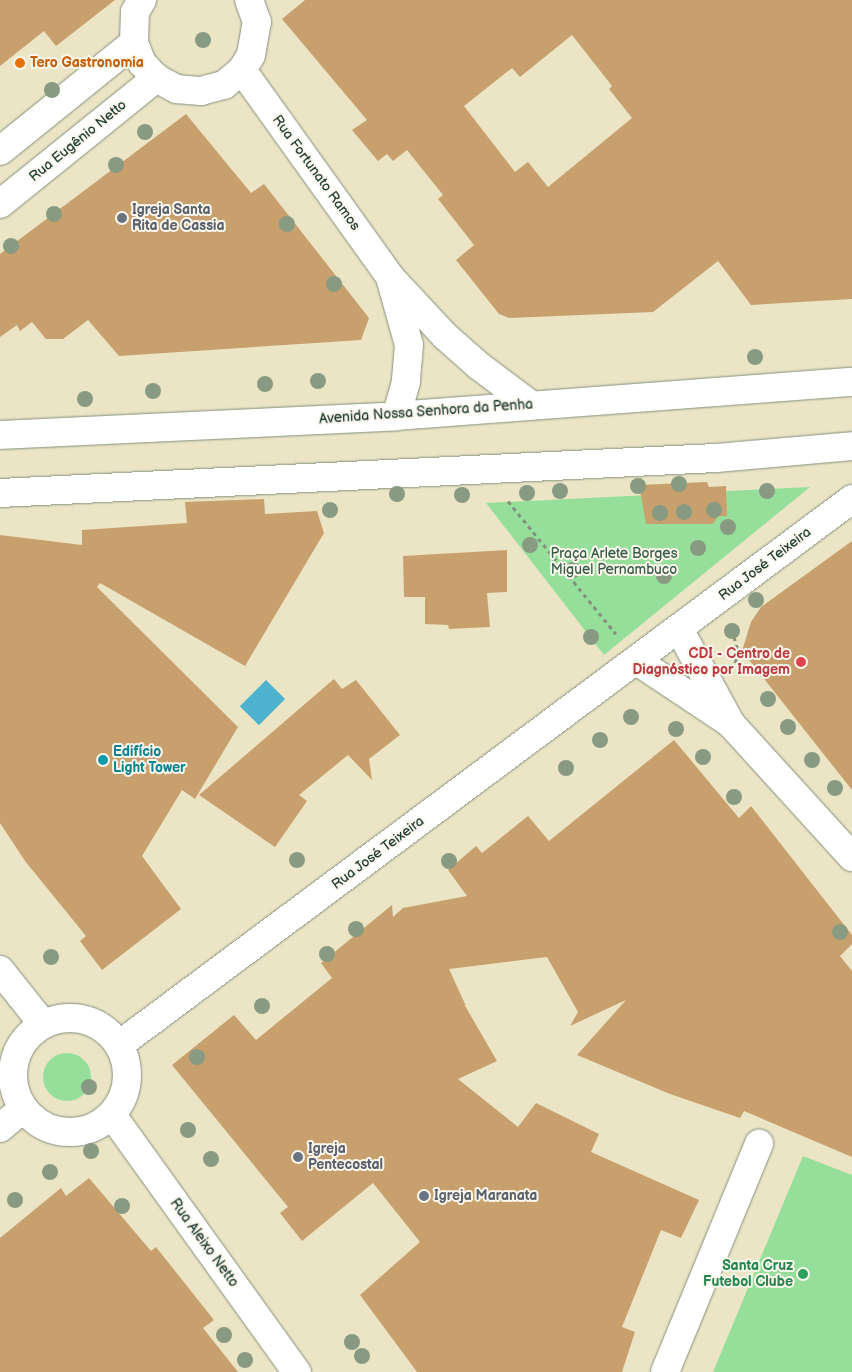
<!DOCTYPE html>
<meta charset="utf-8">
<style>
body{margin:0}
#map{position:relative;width:852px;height:1372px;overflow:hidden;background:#ebe5c6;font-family:"Balsamiq Sans",sans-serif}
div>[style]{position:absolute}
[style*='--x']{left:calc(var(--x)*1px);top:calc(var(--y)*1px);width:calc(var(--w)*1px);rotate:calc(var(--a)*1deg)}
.green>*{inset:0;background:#96df9b}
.round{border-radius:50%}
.water>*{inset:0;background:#4eb1cd;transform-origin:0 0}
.building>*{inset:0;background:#c8a06e}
.path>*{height:3px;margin-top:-1.5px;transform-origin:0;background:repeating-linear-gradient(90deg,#85917d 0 4px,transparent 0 8px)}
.roads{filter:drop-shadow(0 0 1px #85917d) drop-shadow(0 0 1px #85917d)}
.minor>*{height:28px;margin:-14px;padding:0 14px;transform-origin:14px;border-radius:14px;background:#fff}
.minor>.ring{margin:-14px;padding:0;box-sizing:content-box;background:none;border:28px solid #fff;border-radius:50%}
.primary>*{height:28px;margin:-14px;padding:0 14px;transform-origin:14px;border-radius:14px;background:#fff}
.trees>*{width:16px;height:16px;margin:-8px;border-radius:50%;background:#889a81}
.dots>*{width:14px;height:14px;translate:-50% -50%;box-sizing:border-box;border:2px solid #fbf7ec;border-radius:50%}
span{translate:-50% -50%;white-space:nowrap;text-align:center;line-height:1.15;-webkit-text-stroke:4px #fbf7ec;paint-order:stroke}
.food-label{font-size:14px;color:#c56008;font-weight:700}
.left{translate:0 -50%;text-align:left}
.street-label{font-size:14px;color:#1f3d34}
.worship-label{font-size:14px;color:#5b616d;font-weight:700}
.park-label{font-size:14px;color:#375d49}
.health-label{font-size:14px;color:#be3a42;font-weight:700}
.right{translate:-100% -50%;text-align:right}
.culture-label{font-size:14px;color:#0d838f;font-weight:700}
.leisure-label{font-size:14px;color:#27864d;font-weight:700}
</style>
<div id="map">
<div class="green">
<div style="clip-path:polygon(810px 487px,604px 655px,486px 503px)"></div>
<div class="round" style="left:43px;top:1053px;width:48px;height:48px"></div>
<div style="clip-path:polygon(803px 1156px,852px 1175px,852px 1372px,713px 1372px)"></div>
</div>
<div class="water">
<div style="left:266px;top:680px;width:27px;height:37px;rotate:45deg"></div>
</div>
<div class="building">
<div style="clip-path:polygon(0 0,115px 0,56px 46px,44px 31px,0 66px)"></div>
<div style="clip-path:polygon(evenodd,305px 0,852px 0,852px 299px,751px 305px,718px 261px,653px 312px,509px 318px,499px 314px,456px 260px,474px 245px,438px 199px,443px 195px,407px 150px,393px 161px,387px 154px,378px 161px,352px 130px,367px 120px,282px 19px,305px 0,572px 35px,612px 86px,609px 89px,632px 118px,548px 187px,528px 162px,515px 172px,464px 106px,512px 68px,520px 77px,572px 35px)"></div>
<div style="clip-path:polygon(186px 114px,251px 193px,264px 184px,369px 318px,361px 340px,119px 356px,88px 320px,63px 339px,46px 339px,32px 322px,20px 331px,17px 325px,0 337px,0 254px)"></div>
<div style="clip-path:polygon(707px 482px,709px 487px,726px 486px,727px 516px,718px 516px,713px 524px,646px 524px,639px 485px)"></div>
<div style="clip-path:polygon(264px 499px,265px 514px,317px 511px,324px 533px,245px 666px,100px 583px,97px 587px,238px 727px,195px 799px,182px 790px,142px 856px,181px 909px,102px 970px,80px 941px,86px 936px,25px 861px,0 823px,0 535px,82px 545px,82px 530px,187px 523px,185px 502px)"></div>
<div style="clip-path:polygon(852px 541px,852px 790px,742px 651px,751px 622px,761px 607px)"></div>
<div style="clip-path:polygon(507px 550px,507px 592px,487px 593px,490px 627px,449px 629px,448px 625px,425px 624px,425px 597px,404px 597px,403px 556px)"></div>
<div style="clip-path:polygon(334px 679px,342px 689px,356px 680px,400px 735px,369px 759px,372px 780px,348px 755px,299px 795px,307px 801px,275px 847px,199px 795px)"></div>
<div style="clip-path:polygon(674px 740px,739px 818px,751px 806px,852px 935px,852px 944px,840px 956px,852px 971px,852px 1157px,744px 1111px,740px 1118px,670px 1094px,577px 1055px,626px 1000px,570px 1026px,578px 1012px,547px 957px,449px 969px,466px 1006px,464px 1004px,497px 1061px,458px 1079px,518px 1127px,536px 1103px,599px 1134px,591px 1152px,699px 1200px,681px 1238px,661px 1230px,622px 1327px,635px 1332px,622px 1372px,417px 1372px,360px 1295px,420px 1242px,373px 1183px,302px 1241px,280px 1213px,288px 1207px,172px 1065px,234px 1015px,256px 1040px,332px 978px,321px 963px,392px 905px,393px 917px,403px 908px,467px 896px,448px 870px,476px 846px,482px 853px,528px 816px,549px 841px)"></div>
<div style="clip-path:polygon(89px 1178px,151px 1251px,156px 1247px,214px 1320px,203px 1328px,238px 1372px,0 1372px,0 1238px,61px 1188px,66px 1196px)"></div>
</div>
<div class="path">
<div style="--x:508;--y:501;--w:171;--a:50.9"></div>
<div style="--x:732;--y:629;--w:23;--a:75"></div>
<div style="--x:738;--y:651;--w:13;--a:103"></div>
</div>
<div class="roads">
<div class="minor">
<div style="--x:142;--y:0;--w:14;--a:120"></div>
<div style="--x:135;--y:12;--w:31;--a:92"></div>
<div style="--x:134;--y:43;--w:22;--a:68"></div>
<div style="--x:142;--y:63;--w:21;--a:47"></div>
<div style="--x:156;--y:78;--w:24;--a:28"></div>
<div style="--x:177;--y:89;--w:24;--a:5"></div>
<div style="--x:201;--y:91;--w:24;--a:-15"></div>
<div style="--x:224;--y:85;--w:23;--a:-40"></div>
<div style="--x:242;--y:70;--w:17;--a:-59"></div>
<div style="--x:251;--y:55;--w:34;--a:-80"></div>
<div style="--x:257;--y:22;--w:23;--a:-110"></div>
<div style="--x:242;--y:70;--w:254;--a:54.4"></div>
<div style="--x:390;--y:277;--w:81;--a:47"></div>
<div style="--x:445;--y:336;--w:45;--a:41.4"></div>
<div style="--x:479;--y:366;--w:65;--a:36.9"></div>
<div style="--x:0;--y:151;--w:172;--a:-38.9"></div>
<div style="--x:0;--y:204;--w:201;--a:-38.9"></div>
<div style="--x:391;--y:281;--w:66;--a:74.3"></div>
<div style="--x:409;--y:345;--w:37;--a:95"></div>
<div style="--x:406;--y:382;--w:35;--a:106"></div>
<div style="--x:679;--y:629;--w:108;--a:61.3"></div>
<div style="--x:731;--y:724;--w:180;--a:47.7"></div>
<div style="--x:637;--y:661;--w:108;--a:33.7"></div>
<div style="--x:0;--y:970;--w:69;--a:51.5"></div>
<div class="ring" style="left:13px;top:1018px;width:86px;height:86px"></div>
<div style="--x:119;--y:1045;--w:914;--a:-36.68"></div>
<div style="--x:112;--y:1115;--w:317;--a:54.3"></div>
<div style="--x:0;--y:1128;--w:30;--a:-40"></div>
<div style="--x:665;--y:1372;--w:247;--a:-67.6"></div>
</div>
<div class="primary">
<div style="--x:0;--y:435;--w:396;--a:-2.7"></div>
<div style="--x:396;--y:416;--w:457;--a:-4.3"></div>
<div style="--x:0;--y:493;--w:717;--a:-2.8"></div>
<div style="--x:716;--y:458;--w:137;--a:-5"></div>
</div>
</div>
<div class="trees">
<div style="left:203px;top:40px"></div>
<div style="left:52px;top:90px"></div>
<div style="left:145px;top:132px"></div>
<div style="left:116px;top:165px"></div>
<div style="left:54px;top:214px"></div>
<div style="left:287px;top:224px"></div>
<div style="left:11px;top:246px"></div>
<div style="left:334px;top:284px"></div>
<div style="left:755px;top:357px"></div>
<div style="left:318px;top:381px"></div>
<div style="left:265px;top:384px"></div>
<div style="left:153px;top:391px"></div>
<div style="left:85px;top:399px"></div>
<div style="left:679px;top:484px"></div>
<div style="left:638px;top:486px"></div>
<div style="left:560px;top:491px"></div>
<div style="left:767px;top:491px"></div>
<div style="left:527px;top:493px"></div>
<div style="left:397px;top:494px"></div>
<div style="left:462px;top:495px"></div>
<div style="left:330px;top:510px"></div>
<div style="left:714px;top:510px"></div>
<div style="left:684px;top:512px"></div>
<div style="left:660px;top:513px"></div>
<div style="left:728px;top:527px"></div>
<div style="left:530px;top:545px"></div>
<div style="left:698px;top:548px"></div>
<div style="left:573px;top:570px"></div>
<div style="left:664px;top:576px"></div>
<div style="left:756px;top:600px"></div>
<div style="left:732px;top:631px"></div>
<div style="left:591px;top:637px"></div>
<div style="left:768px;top:699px"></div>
<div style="left:631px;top:717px"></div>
<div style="left:788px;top:727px"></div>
<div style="left:676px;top:729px"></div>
<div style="left:600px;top:740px"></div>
<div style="left:703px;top:757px"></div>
<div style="left:812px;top:760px"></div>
<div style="left:566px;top:768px"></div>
<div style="left:835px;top:788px"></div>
<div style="left:734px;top:797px"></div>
<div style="left:297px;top:860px"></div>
<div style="left:449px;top:861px"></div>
<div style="left:356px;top:929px"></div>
<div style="left:840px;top:932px"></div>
<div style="left:327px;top:954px"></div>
<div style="left:51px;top:957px"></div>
<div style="left:262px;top:1006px"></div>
<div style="left:197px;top:1057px"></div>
<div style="left:89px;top:1087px"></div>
<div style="left:188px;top:1130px"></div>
<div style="left:91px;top:1151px"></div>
<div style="left:211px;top:1159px"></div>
<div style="left:50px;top:1172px"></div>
<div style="left:15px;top:1200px"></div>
<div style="left:122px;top:1206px"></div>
<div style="left:224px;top:1335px"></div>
<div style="left:352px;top:1342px"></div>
<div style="left:362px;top:1356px"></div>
<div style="left:245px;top:1360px"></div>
</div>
<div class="dots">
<div style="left:20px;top:63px;background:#e8710a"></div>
<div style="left:122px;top:218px;background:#6b7280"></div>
<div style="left:801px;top:662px;background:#e0444e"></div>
<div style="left:103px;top:760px;background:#0f9aa8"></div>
<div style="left:298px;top:1157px;background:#6b7280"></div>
<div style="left:424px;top:1196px;background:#6b7280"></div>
<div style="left:803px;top:1274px;background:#2e9e5b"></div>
</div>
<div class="food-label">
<span class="left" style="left:30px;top:63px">Tero Gastronomia</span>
</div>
<div class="street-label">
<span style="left:78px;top:141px;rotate:-39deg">Rua Eugênio Netto</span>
<span style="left:316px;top:173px;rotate:54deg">Rua Fortunato Ramos</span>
<span style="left:426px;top:412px;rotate:-4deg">Avenida Nossa Senhora da Penha</span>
<span style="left:765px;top:564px;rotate:-37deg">Rua José Teixeira</span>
<span style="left:378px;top:853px;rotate:-37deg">Rua José Teixeira</span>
<span style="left:204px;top:1243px;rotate:54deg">Rua Aleixo Netto</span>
</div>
<div class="worship-label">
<span class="left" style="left:132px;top:218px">Igreja Santa<br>Rita de Cassia</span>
<span class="left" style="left:308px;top:1157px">Igreja<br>Pentecostal</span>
<span class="left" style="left:434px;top:1196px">Igreja Maranata</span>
</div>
<div class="park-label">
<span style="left:614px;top:562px">Praça Arlete Borges<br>Miguel Pernambuco</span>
</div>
<div class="health-label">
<span class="right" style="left:790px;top:662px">CDI - Centro de<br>Diagnóstico por Imagem</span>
</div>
<div class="culture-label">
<span class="left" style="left:113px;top:760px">Edifício<br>Light Tower</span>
</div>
<div class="leisure-label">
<span class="right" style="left:793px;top:1274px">Santa Cruz<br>Futebol Clube</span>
</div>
</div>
